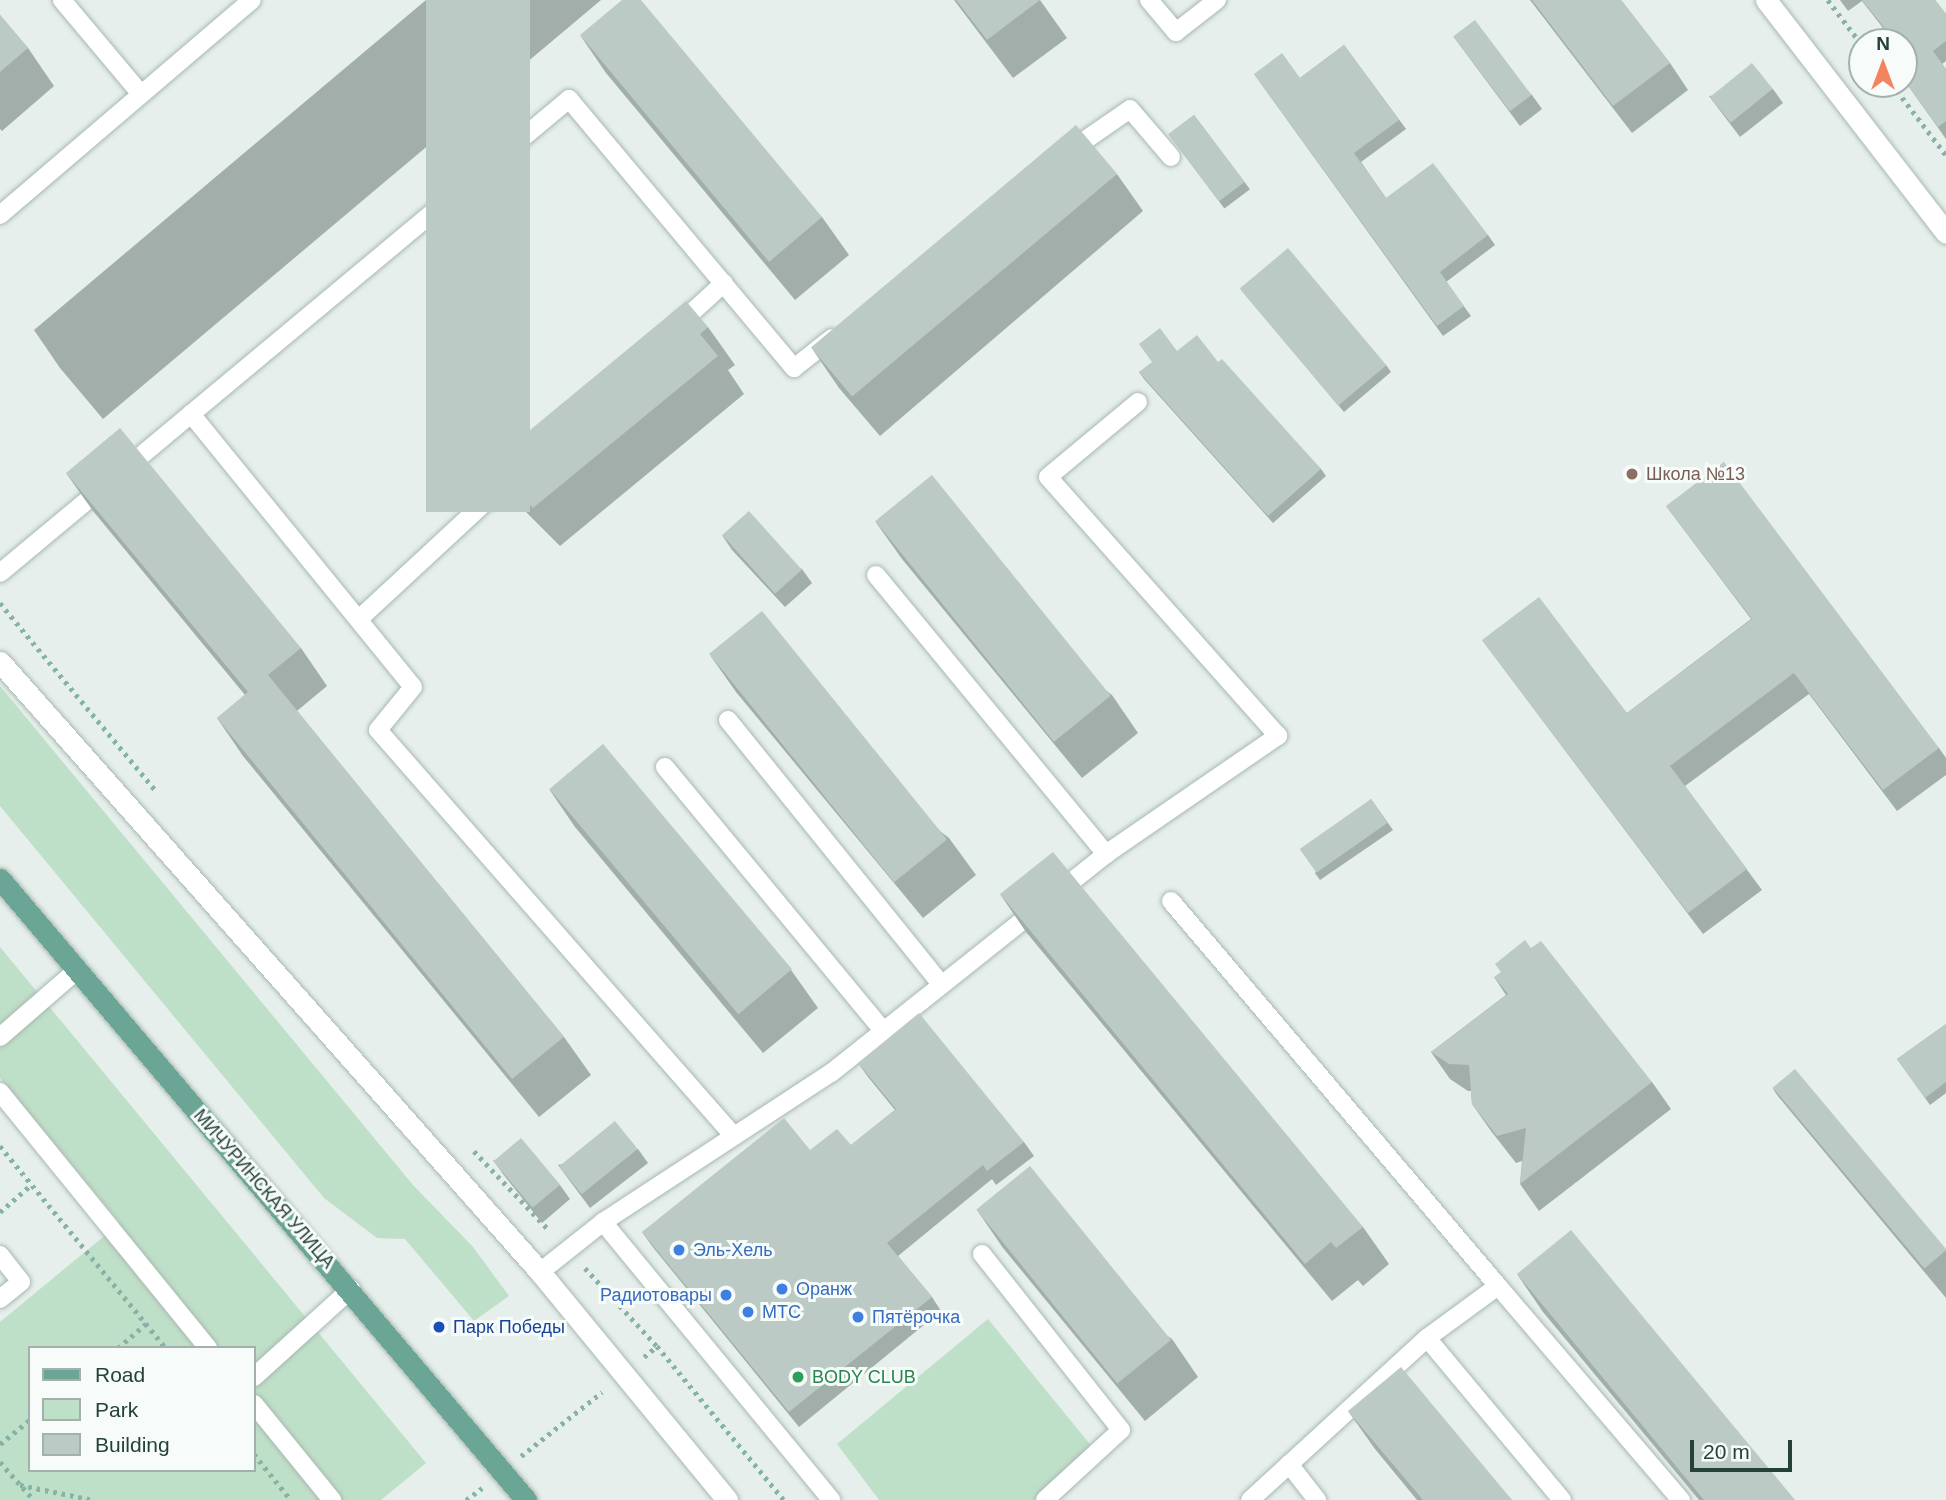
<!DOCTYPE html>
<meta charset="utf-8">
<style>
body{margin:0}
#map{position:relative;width:1946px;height:1500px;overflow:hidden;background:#e6efeb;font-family:Helvetica,sans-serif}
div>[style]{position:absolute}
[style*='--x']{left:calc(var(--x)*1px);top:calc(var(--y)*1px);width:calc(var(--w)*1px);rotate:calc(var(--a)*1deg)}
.green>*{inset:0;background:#bfe0c8}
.path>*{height:4.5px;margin-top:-2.25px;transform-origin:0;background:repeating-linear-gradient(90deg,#86b3a5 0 3.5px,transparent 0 8.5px)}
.roads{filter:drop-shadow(0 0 2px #a8b8b2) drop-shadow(0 0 2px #a8b8b2)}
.service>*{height:18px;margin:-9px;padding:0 9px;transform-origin:9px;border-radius:9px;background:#fff}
.minor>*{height:21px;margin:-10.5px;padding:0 10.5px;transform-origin:10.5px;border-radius:10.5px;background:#fff}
.primary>*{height:21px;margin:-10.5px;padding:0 10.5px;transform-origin:10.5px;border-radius:10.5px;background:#6aa596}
.wall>*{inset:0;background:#a1aea9;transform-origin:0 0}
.building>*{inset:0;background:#bbcac4;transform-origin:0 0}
.dots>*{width:19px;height:19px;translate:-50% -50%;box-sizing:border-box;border:4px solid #f7fbf9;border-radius:50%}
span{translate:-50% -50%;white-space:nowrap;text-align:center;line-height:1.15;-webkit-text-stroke:6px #f7fbf9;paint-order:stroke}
.education-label{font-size:18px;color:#785e54}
.left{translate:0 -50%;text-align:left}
.street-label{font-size:18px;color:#24423a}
.shop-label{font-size:18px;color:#366cbe}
.right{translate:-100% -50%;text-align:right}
.transit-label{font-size:18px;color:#164399}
.leisure-label{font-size:18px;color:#27864d}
.legend{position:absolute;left:28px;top:1346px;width:228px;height:126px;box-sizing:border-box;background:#f7fbf9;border:2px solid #a3b1ad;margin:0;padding:9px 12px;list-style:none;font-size:21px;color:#24423a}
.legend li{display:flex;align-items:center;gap:14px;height:35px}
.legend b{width:35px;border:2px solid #a3b1ad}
.north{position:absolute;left:1848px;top:28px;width:70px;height:70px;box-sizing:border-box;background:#f7fbf9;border:2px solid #a3b1ad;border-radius:50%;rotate:0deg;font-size:19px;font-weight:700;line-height:28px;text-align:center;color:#24423a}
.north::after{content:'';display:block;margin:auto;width:24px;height:32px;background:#f4845f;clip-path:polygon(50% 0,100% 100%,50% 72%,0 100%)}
.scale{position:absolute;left:1690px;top:1440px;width:102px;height:32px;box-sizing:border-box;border:4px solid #24423a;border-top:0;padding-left:9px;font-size:21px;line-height:24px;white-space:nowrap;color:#24423a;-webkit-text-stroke:5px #f7fbf9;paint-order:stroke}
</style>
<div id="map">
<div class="green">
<div style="clip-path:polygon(0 686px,413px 1185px,473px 1247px,509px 1296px,474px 1321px,405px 1239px,377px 1238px,324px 1198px,0 806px)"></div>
<div style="clip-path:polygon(evenodd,0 947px,426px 1463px,381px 1500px,0 1500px,0 1322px,120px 1223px,0 1078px,0 947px,30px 1348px,254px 1348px,254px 1470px,30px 1470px,30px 1348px)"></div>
<div style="clip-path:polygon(988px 1319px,1093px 1448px,1037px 1500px,879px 1500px,837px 1444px)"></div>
</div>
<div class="path">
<div style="--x:1828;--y:0;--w:56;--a:52.9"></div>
<div style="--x:1892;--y:84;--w:89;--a:52.7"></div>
<div style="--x:0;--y:603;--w:244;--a:50.3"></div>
<div style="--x:0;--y:1146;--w:261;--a:50.6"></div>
<div style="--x:474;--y:1151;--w:110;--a:46.5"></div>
<div style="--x:0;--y:1212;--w:41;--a:-41.1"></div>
<div style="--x:585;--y:1268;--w:106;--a:47.3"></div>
<div style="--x:657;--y:1346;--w:200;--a:50.5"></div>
<div style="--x:118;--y:1348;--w:37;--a:-41"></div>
<div style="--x:644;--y:1357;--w:17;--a:-40"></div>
<div style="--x:0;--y:1444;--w:38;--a:-39"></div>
<div style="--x:254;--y:1454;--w:59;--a:51.2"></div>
<div style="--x:521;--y:1456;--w:103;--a:-38.3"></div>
<div style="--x:0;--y:1462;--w:51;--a:48.2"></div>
<div style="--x:20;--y:1485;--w:76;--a:11.5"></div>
<div style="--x:466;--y:1500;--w:20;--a:-37"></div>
</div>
<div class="roads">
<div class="service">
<div style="--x:62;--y:0;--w:123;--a:50"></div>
<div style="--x:1149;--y:0;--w:42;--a:49.8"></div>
<div style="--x:1176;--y:32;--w:52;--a:-38"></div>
<div style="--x:1068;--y:152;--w:75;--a:-34.7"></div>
<div style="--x:1130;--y:109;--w:63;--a:49.5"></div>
<div style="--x:0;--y:215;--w:331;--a:-40.5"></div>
<div style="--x:678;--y:325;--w:62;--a:-42.4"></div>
<div style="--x:124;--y:470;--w:87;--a:-39.9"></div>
<div style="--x:0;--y:573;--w:133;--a:-39.8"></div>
<div style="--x:876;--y:575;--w:362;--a:50.5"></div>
<div style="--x:359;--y:619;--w:221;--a:-42.8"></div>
<div style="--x:728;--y:720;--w:338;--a:51.1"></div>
<div style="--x:665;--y:767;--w:340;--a:50.4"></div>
<div style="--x:1171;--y:901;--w:505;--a:49.66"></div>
<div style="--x:1498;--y:1286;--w:88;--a:143.8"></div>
<div style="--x:1427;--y:1338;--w:240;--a:137.5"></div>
<div style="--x:0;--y:1037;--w:101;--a:-41"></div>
<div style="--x:0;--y:1092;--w:330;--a:50.9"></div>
<div style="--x:732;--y:1134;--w:537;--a:-131.23"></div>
<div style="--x:378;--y:730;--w:55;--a:-50.9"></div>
<div style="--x:413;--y:687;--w:352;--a:-129.1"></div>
<div style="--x:191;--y:414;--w:492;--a:-39.8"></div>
<div style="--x:569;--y:99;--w:351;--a:50.1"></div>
<div style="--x:794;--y:368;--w:48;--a:-38.3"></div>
<div style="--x:603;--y:1222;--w:272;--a:-33.2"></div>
<div style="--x:831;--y:1073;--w:352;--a:-38.5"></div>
<div style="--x:1106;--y:854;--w:209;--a:-34.5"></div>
<div style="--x:1278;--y:736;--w:346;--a:-131.6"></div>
<div style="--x:1048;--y:477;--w:117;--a:-39.8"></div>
<div style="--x:982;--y:1254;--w:224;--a:51.7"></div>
<div style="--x:1121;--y:1430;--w:103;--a:137.4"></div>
<div style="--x:0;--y:1255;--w:34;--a:52"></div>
<div style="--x:21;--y:1282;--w:27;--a:141"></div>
<div style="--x:540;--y:1272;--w:80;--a:-38.4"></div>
<div style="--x:603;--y:1222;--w:360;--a:50.6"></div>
<div style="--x:1498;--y:1286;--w:282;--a:49.5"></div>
<div style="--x:1427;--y:1338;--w:211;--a:50.2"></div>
<div style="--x:254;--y:1377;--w:131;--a:-42.2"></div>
<div style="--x:254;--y:1404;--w:124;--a:50.9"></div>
<div style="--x:1289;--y:1464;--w:46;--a:52.1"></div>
</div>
<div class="minor">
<div style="--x:1766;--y:0;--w:294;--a:52.3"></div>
<div style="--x:0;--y:662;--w:815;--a:48.48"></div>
<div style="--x:540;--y:1272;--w:295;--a:50.6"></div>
</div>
<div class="primary">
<div style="--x:0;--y:879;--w:814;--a:49.73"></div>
</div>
</div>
<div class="wall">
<div style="clip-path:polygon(426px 0,601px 0,103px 419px,60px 368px,34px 330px)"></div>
<div style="clip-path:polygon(954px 0,1040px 0,1067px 38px,1013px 78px)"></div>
<div style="clip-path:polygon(1530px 0,1621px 0,1670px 63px,1688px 90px,1632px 133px)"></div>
<div style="clip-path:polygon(1840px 0,1935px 0,1946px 14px,1946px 61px,1942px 64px,1946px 69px,1946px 139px,1904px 80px,1890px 37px,1862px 1px,1848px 11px)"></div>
<div style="clip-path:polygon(0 15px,28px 48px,54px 86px,2px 131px,0 129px)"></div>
<div style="clip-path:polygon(580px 35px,822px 217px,849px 255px,795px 300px,606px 73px)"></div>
<div style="clip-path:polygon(1453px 36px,1532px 95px,1542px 109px,1520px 126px)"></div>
<div style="clip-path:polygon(1344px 45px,1406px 129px,1361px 162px,1386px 198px,1488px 235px,1495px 245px,1446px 282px,1471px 316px,1443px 336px,1254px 74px,1300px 78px)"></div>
<div style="clip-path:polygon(1773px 89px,1783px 103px,1740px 137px,1709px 96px)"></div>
<div style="left:1194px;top:115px;width:93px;height:32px;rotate:53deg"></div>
<div style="clip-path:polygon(1117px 174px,1143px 211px,880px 436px,839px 388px,813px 350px)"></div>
<div style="clip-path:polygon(1241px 290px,1386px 365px,1391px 372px,1344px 412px)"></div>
<div style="clip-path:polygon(708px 327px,735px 365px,728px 370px,744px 394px,560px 546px,516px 502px,489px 464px)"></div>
<div style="clip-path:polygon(1177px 351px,1218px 362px,1321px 469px,1326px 476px,1273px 523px,1144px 379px,1139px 372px)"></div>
<div style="clip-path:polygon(66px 473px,301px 648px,327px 686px,297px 711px,564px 1037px,591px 1075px,539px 1117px,243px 756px,217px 718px,245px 695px,93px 511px)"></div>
<div style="clip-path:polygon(1666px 506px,1939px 748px,1946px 758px,1946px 775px,1897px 811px,1809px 694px,1685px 786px,1762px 890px,1703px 934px,1482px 640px,1627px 713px,1751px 619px)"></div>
<div style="clip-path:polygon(875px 521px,1112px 695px,1138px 733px,1082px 778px,902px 559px)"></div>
<div style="clip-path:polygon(722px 535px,802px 569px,812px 583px,785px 607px,732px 550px)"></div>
<div style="clip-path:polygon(710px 655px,949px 838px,976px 875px,923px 918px,736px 692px)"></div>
<div style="clip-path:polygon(549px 789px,791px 970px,818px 1008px,763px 1053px,575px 827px)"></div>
<div style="clip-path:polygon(1371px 799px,1393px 830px,1320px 880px,1315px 873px)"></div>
<div style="clip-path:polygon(1000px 894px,1363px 1227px,1389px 1264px,1363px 1286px,1358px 1280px,1332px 1301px,1026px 932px)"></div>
<div style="clip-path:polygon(1494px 977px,1652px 1082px,1671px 1109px,1539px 1211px,1520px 1184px,1522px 1161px,1516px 1163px,1491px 1131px,1472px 1104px,1471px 1091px,1468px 1091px,1450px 1079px,1431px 1052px,1506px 995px)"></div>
<div style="clip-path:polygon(1946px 1024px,1946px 1093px,1930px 1105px,1897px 1059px)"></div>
<div style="clip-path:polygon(858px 1063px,1024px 1142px,1034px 1156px,996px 1185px,992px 1179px,898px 1256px,932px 1297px,941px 1311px,799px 1427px,652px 1246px,642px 1232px,810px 1150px,851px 1145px,895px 1110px,868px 1077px)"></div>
<div style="clip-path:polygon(1772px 1087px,1946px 1251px,1946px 1298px,1777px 1095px)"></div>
<div style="clip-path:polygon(638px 1149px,648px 1163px,590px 1208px,558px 1165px)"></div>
<div style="clip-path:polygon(493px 1160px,560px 1185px,570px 1199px,542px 1223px,503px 1174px)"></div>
<div style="clip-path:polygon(977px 1210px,1172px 1339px,1198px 1377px,1145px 1421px,1003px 1248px)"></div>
<div style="clip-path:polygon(1517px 1274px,1795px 1500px,1699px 1500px,1543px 1312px)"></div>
<div style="clip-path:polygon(1348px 1411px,1512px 1500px,1417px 1500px,1375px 1449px)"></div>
</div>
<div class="building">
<div style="left:426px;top:0;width:104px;height:512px"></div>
<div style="clip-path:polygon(622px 0,641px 0,822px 217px,769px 262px,580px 35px)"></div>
<div style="clip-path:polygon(956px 0,1040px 0,987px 40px)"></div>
<div style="clip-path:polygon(1532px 0,1621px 0,1670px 63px,1613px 106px)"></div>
<div style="clip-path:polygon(1862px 0,1935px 0,1946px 14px,1946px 41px,1933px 51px,1946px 69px,1946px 121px,1938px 127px,1904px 80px,1904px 42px,1884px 42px,1891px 36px)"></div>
<div style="clip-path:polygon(0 15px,28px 48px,0 72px)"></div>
<div style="left:1475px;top:20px;width:94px;height:27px;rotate:53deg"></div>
<div style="clip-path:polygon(1344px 45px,1399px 120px,1354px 153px,1386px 198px,1433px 163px,1488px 235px,1440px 272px,1464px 306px,1437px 326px,1254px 74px,1282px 53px,1300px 78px)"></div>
<div style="left:1752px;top:63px;width:33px;height:54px;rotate:51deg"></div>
<div style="left:1194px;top:115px;width:84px;height:32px;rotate:53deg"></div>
<div style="left:1076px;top:125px;width:64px;height:346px;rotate:50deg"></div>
<div style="left:1288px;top:248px;width:153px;height:63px;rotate:50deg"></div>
<div style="clip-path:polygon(686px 301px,708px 327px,700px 334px,718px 356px,533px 508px,489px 464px)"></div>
<div style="clip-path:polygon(1160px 328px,1177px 351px,1197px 335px,1218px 362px,1222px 359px,1321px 469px,1268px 516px,1139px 372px,1152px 362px,1139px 344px)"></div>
<div style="clip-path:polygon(120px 428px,301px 648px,268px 675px,564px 1037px,512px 1079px,217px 718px,248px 692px,66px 473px)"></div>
<div style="clip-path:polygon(1724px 462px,1939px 748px,1883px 790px,1794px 673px,1670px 766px,1747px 869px,1688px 913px,1482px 640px,1539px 597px,1627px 713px,1752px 619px,1666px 506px)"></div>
<div style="left:932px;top:475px;width:284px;height:73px;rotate:51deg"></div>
<div style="left:749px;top:511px;width:79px;height:36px;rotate:48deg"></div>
<div style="left:762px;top:611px;width:294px;height:68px;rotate:51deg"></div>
<div style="left:603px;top:744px;width:294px;height:70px;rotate:50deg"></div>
<div style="left:1371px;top:799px;width:29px;height:87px;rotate:55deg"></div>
<div style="clip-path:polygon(1053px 852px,1363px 1227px,1336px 1248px,1331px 1242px,1305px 1264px,1000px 894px)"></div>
<div style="clip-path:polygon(1525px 940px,1531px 948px,1541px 941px,1652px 1082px,1520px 1184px,1526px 1128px,1497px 1136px,1472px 1104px,1469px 1065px,1449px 1064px,1431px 1052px,1508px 994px,1494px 977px,1501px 972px,1495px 964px)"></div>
<div style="clip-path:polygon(919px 1013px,1024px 1142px,987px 1171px,983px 1165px,887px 1243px,932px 1297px,789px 1412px,642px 1232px,784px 1118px,810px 1150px,837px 1129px,851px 1145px,896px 1109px,858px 1063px)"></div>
<div style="clip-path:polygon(1946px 1024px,1946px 1082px,1925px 1098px,1897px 1059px)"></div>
<div style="left:1795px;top:1069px;width:236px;height:29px;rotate:50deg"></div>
<div style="left:615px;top:1121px;width:36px;height:72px;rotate:51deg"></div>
<div style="left:521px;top:1138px;width:61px;height:36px;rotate:50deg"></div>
<div style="left:1030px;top:1166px;width:224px;height:69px;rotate:51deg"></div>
<div style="clip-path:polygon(1571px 1230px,1795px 1500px,1704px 1500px,1517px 1274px)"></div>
<div style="clip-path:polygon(1401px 1367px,1512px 1500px,1423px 1500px,1348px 1411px)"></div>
</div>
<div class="dots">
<div style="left:1632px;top:474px;background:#8d6e63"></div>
<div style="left:679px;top:1250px;background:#3f7fe0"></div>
<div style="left:782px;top:1289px;background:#3f7fe0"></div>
<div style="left:726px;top:1295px;background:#3f7fe0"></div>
<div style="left:748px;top:1312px;background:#3f7fe0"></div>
<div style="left:858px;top:1317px;background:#3f7fe0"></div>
<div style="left:439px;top:1327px;background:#1a4fb4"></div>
<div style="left:798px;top:1377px;background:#2e9e5b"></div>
</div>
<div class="education-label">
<span class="left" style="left:1646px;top:474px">Школа №13</span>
</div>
<div class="street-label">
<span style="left:264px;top:1189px;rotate:49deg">МИЧУРИНСКАЯ УЛИЦА</span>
</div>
<div class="shop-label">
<span class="left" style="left:693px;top:1250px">Эль-Хель</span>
<span class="left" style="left:796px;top:1289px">Оранж</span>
<span class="right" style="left:712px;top:1295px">Радиотовары</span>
<span class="left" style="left:762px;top:1312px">МТС</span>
<span class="left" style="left:872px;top:1317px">Пятёрочка</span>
</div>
<div class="transit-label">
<span class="left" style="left:453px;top:1327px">Парк Победы</span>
</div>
<div class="leisure-label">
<span class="left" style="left:812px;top:1377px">BODY CLUB</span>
</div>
<ul class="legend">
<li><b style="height:9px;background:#6aa596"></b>Road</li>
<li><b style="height:19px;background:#bfe0c8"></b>Park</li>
<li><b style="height:19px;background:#bbcac4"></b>Building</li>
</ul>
<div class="north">N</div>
<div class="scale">20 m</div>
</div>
